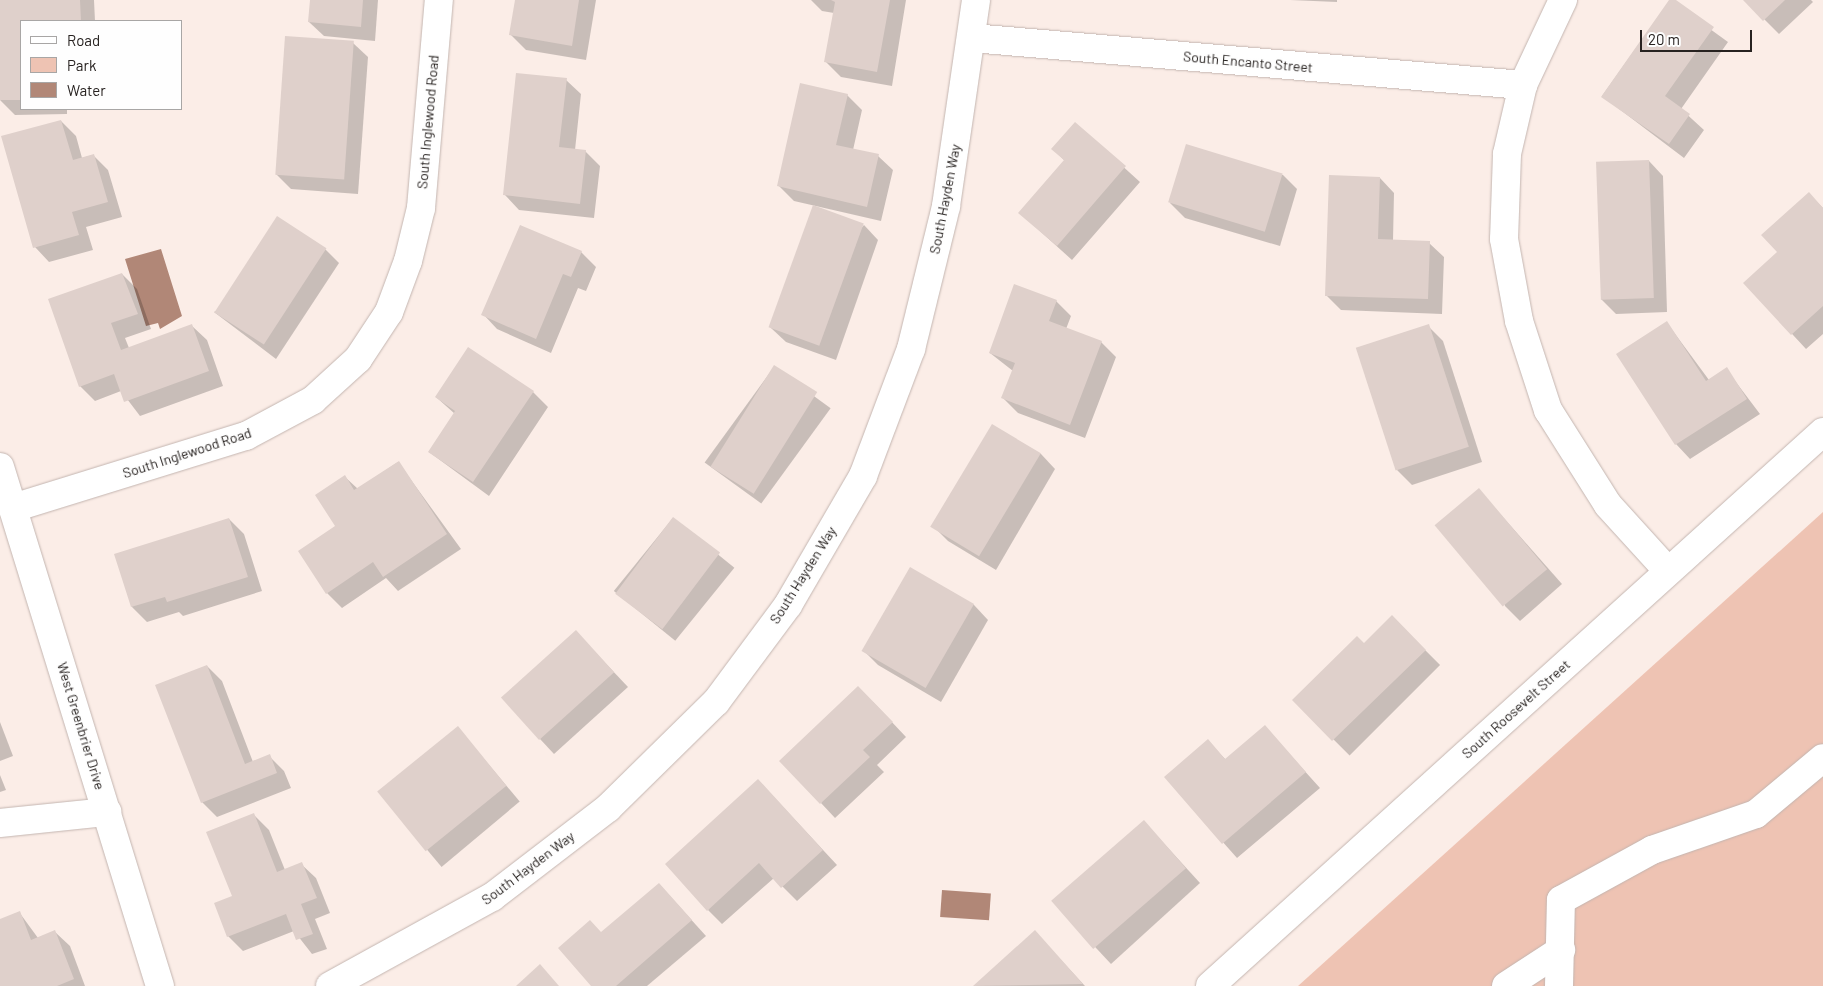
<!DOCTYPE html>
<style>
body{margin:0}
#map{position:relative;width:1823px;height:986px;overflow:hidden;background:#fbede7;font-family:Barlow,sans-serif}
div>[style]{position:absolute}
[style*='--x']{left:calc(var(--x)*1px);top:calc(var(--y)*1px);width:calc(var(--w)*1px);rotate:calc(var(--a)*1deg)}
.green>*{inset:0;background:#eec3b3}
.water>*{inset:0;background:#b18777;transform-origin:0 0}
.shadow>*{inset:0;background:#0003;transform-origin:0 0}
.building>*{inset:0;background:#dfd0cb;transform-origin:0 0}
.roads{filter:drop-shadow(0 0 1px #c3b5b0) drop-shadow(0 0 1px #c3b5b0)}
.minor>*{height:28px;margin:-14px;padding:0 14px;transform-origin:14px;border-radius:14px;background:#fff}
span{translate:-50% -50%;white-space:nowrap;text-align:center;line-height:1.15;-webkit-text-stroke:4px #fefefe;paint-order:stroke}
.street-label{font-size:14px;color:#272220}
.legend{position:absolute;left:20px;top:20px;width:162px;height:90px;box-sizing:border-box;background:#fefefe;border:1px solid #a8a6a5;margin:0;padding:6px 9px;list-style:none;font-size:15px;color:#272220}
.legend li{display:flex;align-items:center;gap:10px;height:25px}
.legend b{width:25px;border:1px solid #a8a6a5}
.scale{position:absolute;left:1640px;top:30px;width:112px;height:22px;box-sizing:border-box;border:2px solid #272220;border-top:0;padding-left:6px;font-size:15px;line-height:18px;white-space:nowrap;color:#272220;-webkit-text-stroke:4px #fefefe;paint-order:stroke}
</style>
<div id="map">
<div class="green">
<div style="clip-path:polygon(1823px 512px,1823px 986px,1298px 986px)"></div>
</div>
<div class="water">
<div style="clip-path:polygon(161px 249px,182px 316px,160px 329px,158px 323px,146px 326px,125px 259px)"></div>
<div style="left:942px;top:890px;width:49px;height:27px;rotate:4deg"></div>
</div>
<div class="shadow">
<div style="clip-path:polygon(0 0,94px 0,95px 21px,21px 21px,21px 109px,67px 109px,67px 114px,15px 115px,0 100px)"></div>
<div style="clip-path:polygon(311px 0,378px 0,375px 41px,324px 36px,309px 22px)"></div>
<div style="clip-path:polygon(517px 0,596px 0,586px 60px,526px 50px,511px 35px)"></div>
<div style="clip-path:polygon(811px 0,906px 0,892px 86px,841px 77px,826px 62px,834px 13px,822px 11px)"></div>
<div style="clip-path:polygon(1290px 0,1337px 0,1337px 2px)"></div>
<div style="clip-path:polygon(1670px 0,1728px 42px,1681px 109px,1704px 130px,1684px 158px,1602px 96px)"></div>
<div style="clip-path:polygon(1745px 0,1811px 0,1813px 2px,1779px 34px)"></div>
<div style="clip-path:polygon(353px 43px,368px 57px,358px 194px,291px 189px,276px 174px)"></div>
<div style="clip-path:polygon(566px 80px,581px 94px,575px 150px,585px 151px,600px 166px,594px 218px,519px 210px,505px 195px)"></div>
<div style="clip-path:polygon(847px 95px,862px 110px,853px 150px,878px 156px,893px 170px,881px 221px,794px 201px,779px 186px)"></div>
<div style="clip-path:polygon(61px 121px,76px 136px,82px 158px,93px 155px,108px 170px,122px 217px,86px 227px,93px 250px,49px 262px,35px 247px)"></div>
<div style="clip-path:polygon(1075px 123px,1140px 182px,1072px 260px,1020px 213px,1065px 161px,1053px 149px)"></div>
<div style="clip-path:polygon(1187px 146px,1283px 175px,1297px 189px,1280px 246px,1185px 218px,1170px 203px)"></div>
<div style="clip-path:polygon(1649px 161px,1663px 176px,1667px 312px,1616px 314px,1601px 299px)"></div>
<div style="clip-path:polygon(1380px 178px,1394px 193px,1393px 241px,1429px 243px,1444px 257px,1442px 314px,1341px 310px,1326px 295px)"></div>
<div style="clip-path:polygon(1809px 194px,1823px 208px,1823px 334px,1806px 349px,1745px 283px,1778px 253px)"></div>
<div style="clip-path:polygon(864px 225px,878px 240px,836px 360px,786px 342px,771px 328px)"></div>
<div style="clip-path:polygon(325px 249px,339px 263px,276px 359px,214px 312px)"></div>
<div style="clip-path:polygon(581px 252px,596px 267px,586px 291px,578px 288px,551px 353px,497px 329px,483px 314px)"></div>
<div style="clip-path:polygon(122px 274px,137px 289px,151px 329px,125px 338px,129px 348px,192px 326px,207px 340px,223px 386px,140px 416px,121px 391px,95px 401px,80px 386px)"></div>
<div style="clip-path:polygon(1056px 301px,1071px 316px,1066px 329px,1101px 342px,1116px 357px,1085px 438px,1018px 413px,1003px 398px,1013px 371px,990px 353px)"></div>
<div style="clip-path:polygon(1667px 323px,1709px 380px,1726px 369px,1760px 414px,1690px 459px,1676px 444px)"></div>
<div style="clip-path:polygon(1428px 326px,1443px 341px,1482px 462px,1412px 485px,1397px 470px)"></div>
<div style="left:774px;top:367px;width:70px;height:118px;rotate:36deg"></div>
<div style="clip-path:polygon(533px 392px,548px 407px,489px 496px,429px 452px,455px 414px,436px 397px)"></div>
<div style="clip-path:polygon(992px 426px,1041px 454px,1055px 469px,996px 570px,948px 541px,933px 526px)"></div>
<div style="clip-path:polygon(398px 462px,461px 549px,398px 591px,386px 578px,342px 608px,327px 593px,345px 477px,358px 489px)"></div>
<div style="clip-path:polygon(1479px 490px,1562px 584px,1520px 621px,1505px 606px)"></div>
<div style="left:673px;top:518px;width:79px;height:94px;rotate:39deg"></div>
<div style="clip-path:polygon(229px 519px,244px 534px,262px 591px,183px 616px,179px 612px,147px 622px,132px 607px,116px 555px)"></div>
<div style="clip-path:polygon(911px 569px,974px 605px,988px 620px,941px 702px,878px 665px,864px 651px)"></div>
<div style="left:1392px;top:617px;width:68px;height:128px;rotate:45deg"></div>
<div style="clip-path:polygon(576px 632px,628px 687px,554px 754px,540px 739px)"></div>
<div style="clip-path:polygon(207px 666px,222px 681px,253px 762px,269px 756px,284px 771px,291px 788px,217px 817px,202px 802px)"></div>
<div style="clip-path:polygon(873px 702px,906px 737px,877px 765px,884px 772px,835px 818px,821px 803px)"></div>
<div style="clip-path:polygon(0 722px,13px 756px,0 761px)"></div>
<div style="clip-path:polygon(1265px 727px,1320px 788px,1237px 858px,1165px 777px,1208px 741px,1226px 760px)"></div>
<div style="left:458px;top:728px;width:96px;height:102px;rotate:50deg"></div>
<div style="clip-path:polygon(0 775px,6px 790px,0 792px)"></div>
<div style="clip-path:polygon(758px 780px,837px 865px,797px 901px,774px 878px,722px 924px,708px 910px)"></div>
<div style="clip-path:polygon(254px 815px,269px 830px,285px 870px,301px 864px,316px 878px,330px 913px,315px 919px,327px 949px,312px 954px,294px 931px,243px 951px,228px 936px)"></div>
<div style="clip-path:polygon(1158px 837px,1200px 883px,1111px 964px,1054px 903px)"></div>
<div style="clip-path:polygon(659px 884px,706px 936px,647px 986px,592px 986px,602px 933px)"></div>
<div style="clip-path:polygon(19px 912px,38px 938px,55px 932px,70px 946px,85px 986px,0 986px,0 920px)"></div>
<div style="clip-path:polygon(1035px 932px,1085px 986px,975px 986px)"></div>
</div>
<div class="building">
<div style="clip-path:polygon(0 0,80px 0,81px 21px,21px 21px,21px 100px,0 100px)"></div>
<div style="clip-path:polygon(310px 0,363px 0,361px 27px,308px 22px)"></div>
<div style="clip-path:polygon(515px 0,579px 0,572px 46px,509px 35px)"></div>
<div style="clip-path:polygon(890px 0,877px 72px,824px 62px,835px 2px,831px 0)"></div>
<div style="clip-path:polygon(1669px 0,1676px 0,1714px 27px,1665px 96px,1690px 114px,1669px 144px,1601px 97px)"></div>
<div style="clip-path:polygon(1743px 0,1785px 0,1763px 21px)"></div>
<div style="left:285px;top:36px;width:69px;height:139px;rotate:4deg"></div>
<div style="clip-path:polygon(516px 73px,567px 78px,559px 147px,586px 150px,580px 204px,503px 195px)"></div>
<div style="clip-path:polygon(800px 83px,848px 94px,836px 145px,879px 154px,867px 207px,777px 186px)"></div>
<div style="clip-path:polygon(61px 120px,73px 160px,94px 154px,108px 202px,72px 212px,79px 235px,33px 248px,1px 136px)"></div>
<div style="clip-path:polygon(1075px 122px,1126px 166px,1057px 246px,1018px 213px,1064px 160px,1051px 149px)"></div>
<div style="left:1186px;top:144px;width:101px;height:61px;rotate:17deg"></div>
<div style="left:1649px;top:160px;width:138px;height:53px;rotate:88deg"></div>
<div style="clip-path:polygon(1329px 175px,1380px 177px,1378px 239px,1430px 241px,1428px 299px,1325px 296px)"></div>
<div style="clip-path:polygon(1809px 192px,1823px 208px,1823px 306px,1791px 335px,1743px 283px,1777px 252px,1761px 235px)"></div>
<div style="left:813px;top:205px;width:54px;height:130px;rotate:20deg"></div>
<div style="left:277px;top:216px;width:59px;height:115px;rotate:33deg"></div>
<div style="clip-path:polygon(520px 225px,582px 251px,571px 277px,563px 274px,536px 339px,481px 315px)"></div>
<div style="clip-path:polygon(122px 273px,138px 314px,111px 323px,121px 350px,192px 324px,209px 371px,124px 402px,114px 374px,79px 387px,48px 299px)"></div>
<div style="clip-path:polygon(1014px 284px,1057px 300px,1049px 321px,1102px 341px,1070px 425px,1001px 398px,1015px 363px,989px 353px)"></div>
<div style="clip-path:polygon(1667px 321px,1706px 381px,1727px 367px,1747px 399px,1675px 445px,1616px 354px)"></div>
<div style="left:1429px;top:324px;width:129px;height:77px;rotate:72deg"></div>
<div style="clip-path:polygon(468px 347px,534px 391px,473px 482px,428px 452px,455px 411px,435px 397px)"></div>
<div style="left:774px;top:365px;width:51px;height:120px;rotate:32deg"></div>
<div style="left:992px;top:424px;width:57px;height:120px;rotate:31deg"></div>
<div style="clip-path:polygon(399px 461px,447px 534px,383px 577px,373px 562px,326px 594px,298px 551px,335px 526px,315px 495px,345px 475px,354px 490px)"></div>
<div style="left:1479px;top:488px;width:106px;height:58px;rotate:50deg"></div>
<div style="left:673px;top:517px;width:59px;height:96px;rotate:37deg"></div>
<div style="clip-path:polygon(229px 518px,248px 577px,167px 602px,165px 597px,131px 607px,114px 554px)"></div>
<div style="left:910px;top:567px;width:74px;height:97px;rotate:30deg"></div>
<div style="clip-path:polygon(1392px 615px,1426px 650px,1332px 741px,1292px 700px,1357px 636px,1364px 643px)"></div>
<div style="left:576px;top:630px;width:57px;height:101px;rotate:48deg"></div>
<div style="clip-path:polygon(207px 665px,245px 764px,270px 754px,277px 773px,201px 803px,155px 685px)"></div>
<div style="clip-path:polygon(858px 686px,893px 722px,863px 750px,870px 757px,820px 804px,779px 761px)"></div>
<div style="clip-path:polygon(1265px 725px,1306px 772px,1222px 844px,1164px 777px,1208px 739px,1225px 759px)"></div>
<div style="left:458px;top:726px;width:77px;height:104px;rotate:51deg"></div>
<div style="clip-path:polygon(758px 779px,823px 850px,781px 888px,759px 863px,707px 911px,665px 864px)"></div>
<div style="clip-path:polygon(254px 813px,277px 872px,302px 862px,317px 898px,301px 904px,313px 934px,296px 940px,286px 914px,227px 937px,214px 903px,232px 896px,206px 832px)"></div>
<div style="left:1144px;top:820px;width:64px;height:123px;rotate:49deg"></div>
<div style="clip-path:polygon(659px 883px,692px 920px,616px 986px,591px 986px,558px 948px,590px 920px,601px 932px)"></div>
<div style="clip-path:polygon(20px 911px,31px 940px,55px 930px,74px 979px,57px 986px,0 986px,0 919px)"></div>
<div style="clip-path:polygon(1035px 930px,1083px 984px,973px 986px)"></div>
<div style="clip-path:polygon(540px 964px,559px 986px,516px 986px)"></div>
</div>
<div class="roads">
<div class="minor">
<div style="--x:1563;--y:0;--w:94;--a:115.2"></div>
<div style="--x:1523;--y:85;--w:71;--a:103.1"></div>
<div style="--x:1507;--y:154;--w:85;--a:92"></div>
<div style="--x:1504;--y:239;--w:83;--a:79.6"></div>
<div style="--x:1519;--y:321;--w:94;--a:72"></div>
<div style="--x:1548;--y:410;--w:112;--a:57.7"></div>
<div style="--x:1608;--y:505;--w:89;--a:47.7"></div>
<div style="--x:972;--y:38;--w:553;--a:4.88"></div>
<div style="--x:0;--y:467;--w:543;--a:72.87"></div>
<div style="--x:13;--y:508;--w:244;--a:-17.2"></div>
<div style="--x:246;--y:436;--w:76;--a:-28.2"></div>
<div style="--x:313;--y:400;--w:61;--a:-42.3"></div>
<div style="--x:358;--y:359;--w:56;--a:-56.6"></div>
<div style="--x:389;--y:312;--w:54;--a:-69.6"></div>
<div style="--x:408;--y:261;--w:55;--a:-76.2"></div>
<div style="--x:421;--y:208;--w:209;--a:-85.1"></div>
<div style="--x:0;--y:823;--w:108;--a:-5.9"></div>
<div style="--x:330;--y:986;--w:185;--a:-28.8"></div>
<div style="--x:492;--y:897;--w:146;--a:-37.5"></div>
<div style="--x:608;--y:808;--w:151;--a:-44.5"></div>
<div style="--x:716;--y:702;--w:121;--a:-53.4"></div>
<div style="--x:788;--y:605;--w:149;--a:-59.8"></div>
<div style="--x:863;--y:476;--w:136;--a:-69.3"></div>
<div style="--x:911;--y:349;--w:147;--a:-76.2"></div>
<div style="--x:946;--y:206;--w:208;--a:-81.7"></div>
<div style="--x:1210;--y:986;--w:826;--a:-42.11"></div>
<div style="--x:1506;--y:986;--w:66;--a:-33.2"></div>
<div style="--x:1559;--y:986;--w:86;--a:-88.7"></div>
<div style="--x:1561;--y:900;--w:104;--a:-28.8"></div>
<div style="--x:1652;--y:850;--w:110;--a:-19.1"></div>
<div style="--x:1756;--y:814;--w:87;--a:-39.9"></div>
</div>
</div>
<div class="street-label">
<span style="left:1248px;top:62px;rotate:5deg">South Encanto Street</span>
<span style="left:428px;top:122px;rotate:-85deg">South Inglewood Road</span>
<span style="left:945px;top:199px;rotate:-79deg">South Hayden Way</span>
<span style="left:187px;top:453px;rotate:-18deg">South Inglewood Road</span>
<span style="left:803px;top:575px;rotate:-58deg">South Hayden Way</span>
<span style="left:1516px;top:709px;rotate:-42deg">South Roosevelt Street</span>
<span style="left:81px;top:726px;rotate:73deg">West Greenbrier Drive</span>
<span style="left:528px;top:868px;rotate:-37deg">South Hayden Way</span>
</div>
<ul class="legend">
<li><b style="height:6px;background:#fff"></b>Road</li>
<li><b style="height:14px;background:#eec3b3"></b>Park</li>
<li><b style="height:14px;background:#b18777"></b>Water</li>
</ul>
<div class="scale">20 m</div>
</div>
